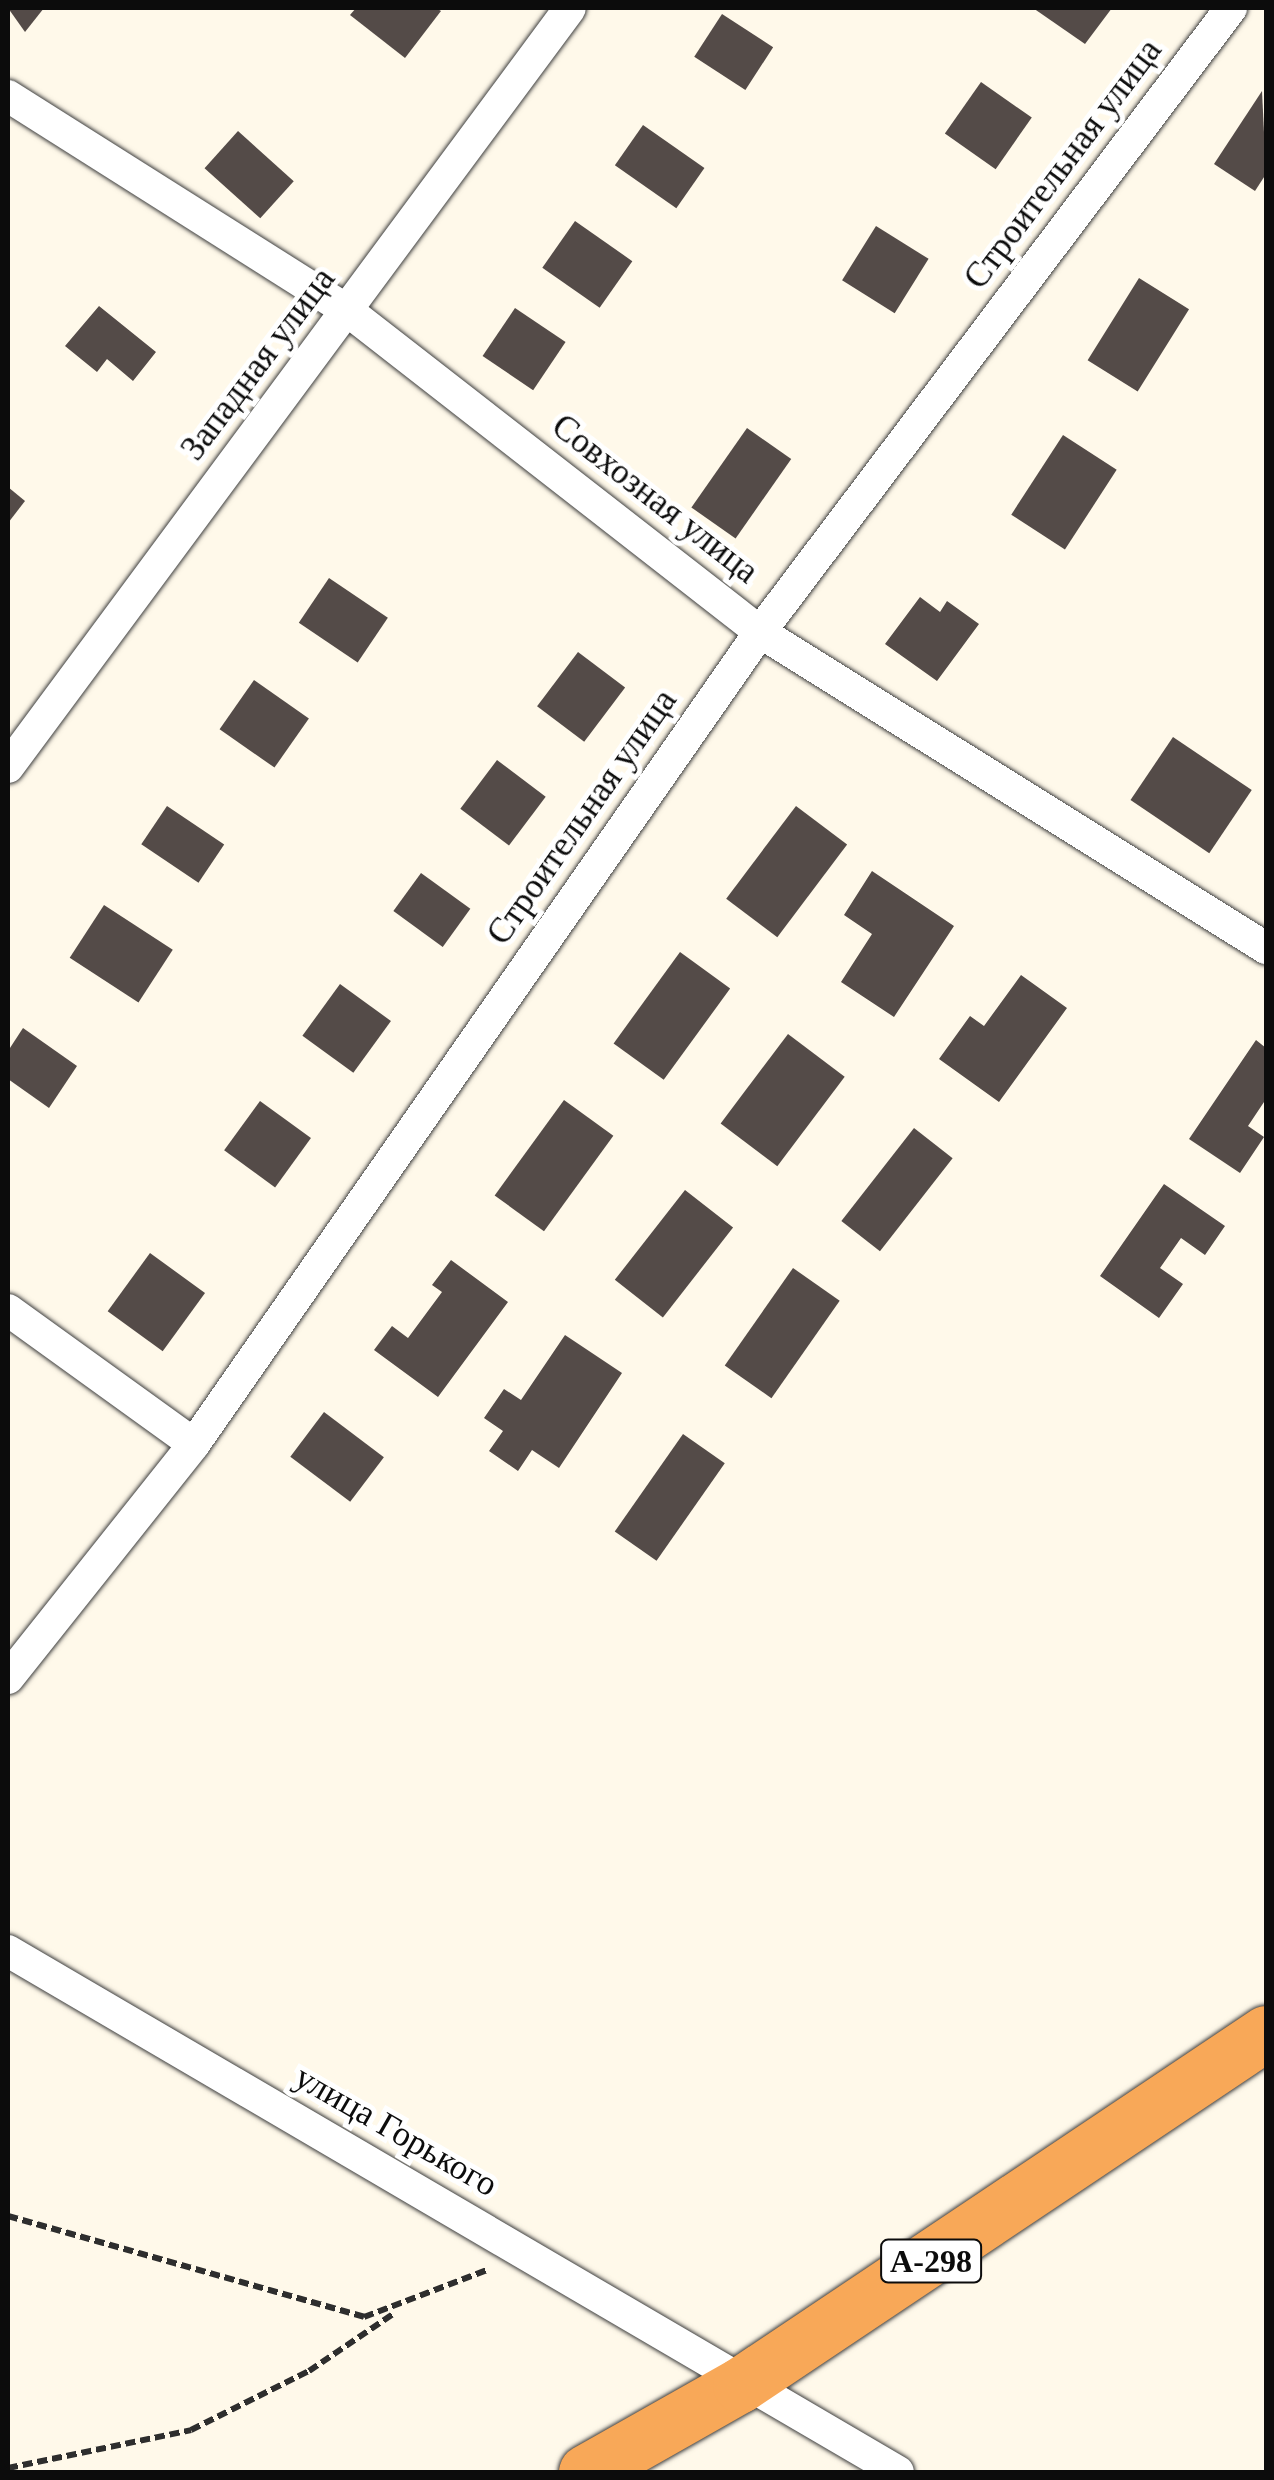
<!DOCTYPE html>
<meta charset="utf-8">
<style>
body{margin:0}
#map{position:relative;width:1274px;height:2480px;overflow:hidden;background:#fff9ea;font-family:Georgia,serif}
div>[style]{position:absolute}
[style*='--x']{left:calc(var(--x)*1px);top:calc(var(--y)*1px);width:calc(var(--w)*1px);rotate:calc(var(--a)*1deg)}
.building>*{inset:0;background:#544b48;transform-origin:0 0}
.path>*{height:6px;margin-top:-3px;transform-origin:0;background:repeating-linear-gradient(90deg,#2e2e2e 0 10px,transparent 0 15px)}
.roads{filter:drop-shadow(0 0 2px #3f3f3f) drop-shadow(0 0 2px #3f3f3f)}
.minor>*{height:32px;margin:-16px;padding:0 16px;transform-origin:16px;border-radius:16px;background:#fff}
.trunk>*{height:55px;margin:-27.5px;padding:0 27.5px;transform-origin:27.5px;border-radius:27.5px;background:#f8a858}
span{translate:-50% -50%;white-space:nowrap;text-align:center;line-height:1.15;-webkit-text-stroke:10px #fff;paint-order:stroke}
.shield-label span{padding:2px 8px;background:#fff;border:2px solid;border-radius:8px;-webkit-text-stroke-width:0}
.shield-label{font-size:32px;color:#0c0c0c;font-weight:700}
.street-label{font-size:35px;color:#0c0c0c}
.frame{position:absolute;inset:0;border:10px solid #0c0c0c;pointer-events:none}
</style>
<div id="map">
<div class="building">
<div style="clip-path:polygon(8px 8px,44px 8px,25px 32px)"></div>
<div style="clip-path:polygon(356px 8px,436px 8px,441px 11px,405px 58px,350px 15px)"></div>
<div style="clip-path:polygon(1033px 8px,1112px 8px,1085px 44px)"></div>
<div style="left:722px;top:14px;width:61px;height:51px;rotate:33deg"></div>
<div style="left:981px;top:82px;width:62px;height:63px;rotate:35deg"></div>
<div style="clip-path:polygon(1262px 91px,1266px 174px,1255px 191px,1214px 164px)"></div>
<div style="left:643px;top:125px;width:75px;height:49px;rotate:35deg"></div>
<div style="left:238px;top:131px;width:75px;height:50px;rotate:42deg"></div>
<div style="left:575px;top:221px;width:70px;height:57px;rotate:35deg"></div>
<div style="left:876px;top:226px;width:62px;height:64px;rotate:32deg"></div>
<div style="left:1139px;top:278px;width:59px;height:97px;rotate:32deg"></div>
<div style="clip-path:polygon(99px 306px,156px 352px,133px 381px,107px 359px,97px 372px,65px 346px)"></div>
<div style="left:515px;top:308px;width:61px;height:58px;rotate:34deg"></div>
<div style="left:747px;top:428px;width:54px;height:97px;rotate:35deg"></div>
<div style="left:1063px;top:435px;width:64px;height:95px;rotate:33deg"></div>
<div style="clip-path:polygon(8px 487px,25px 501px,8px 523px)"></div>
<div style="left:329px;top:578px;width:71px;height:54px;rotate:34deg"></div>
<div style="clip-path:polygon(920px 597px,940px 612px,947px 601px,979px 624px,937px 681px,885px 644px)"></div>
<div style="left:578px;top:652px;width:59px;height:68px;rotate:37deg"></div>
<div style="left:254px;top:680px;width:67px;height:60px;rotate:35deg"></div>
<div style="left:1173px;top:737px;width:95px;height:76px;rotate:34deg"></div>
<div style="left:497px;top:760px;width:61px;height:61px;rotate:37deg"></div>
<div style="left:167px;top:806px;width:69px;height:46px;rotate:34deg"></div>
<div style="left:796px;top:806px;width:64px;height:116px;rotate:37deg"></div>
<div style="clip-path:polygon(872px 871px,954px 926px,894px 1017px,841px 982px,872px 934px,844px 915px)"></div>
<div style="left:421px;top:873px;width:61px;height:47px;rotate:36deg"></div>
<div style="left:104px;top:905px;width:82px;height:63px;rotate:33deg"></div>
<div style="left:680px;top:952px;width:62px;height:113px;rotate:36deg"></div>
<div style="clip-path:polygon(1021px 975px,1067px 1008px,999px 1102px,939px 1059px,970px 1016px,984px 1026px)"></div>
<div style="left:340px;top:984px;width:63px;height:64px;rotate:36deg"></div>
<div style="clip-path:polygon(23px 1028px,77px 1066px,49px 1108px,8px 1079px,8px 1051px)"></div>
<div style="left:788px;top:1034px;width:71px;height:112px;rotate:37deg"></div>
<div style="clip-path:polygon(1256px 1040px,1266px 1048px,1266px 1099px,1248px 1126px,1264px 1137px,1240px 1173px,1189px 1139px)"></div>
<div style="left:564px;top:1100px;width:61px;height:118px;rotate:36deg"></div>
<div style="left:260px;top:1101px;width:63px;height:61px;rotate:36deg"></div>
<div style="left:914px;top:1128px;width:49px;height:118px;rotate:38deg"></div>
<div style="clip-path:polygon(1164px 1184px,1225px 1226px,1205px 1255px,1181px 1238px,1160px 1268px,1183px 1284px,1159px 1318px,1100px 1276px)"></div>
<div style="left:685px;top:1190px;width:61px;height:114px;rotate:38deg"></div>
<div style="left:150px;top:1253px;width:68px;height:72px;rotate:36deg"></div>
<div style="clip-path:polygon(451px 1260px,508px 1302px,438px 1397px,374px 1350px,392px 1326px,408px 1338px,442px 1292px,432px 1285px)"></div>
<div style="left:793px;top:1268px;width:57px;height:119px;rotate:35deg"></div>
<div style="clip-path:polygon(565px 1335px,622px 1373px,559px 1468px,532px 1450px,518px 1471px,489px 1451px,503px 1431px,484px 1418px,504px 1389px,521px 1400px)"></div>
<div style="left:324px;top:1412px;width:75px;height:56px;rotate:37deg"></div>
<div style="left:683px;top:1434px;width:51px;height:119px;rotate:35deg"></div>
</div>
<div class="path">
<div style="--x:8;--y:2216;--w:370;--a:15.8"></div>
<div style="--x:364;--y:2317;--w:132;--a:-20.9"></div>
<div style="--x:8;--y:2468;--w:187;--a:-11.7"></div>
<div style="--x:191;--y:2430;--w:132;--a:-26.6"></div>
<div style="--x:309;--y:2371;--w:102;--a:-34.2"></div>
</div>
<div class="roads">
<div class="minor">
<div style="--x:8;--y:96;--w:402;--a:32.3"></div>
<div style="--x:348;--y:311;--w:522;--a:37.92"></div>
<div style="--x:760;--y:632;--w:597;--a:31.99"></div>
<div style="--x:8;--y:767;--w:944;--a:-53.48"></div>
<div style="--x:8;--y:1310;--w:229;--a:35.8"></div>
<div style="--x:8;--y:1678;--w:299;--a:-51.5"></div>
<div style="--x:194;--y:1444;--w:990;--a:-55.12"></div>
<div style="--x:760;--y:632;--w:782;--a:-52.95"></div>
<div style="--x:8;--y:1951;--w:1031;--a:30.34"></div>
</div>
<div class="trunk">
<div style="--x:586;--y:2472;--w:177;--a:-29.5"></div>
<div style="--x:740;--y:2385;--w:633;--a:-33.79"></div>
</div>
</div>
<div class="shield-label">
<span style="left:931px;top:2261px">А-298</span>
</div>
<div class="street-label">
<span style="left:1063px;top:164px;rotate:-53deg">Строительная улица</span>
<span style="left:258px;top:364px;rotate:-53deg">Западная улица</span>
<span style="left:655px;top:499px;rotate:38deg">Совхозная улица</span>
<span style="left:582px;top:817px;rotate:-55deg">Строительная улица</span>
<span style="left:396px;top:2131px;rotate:30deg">улица Горького</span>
</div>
<div class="frame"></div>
</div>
